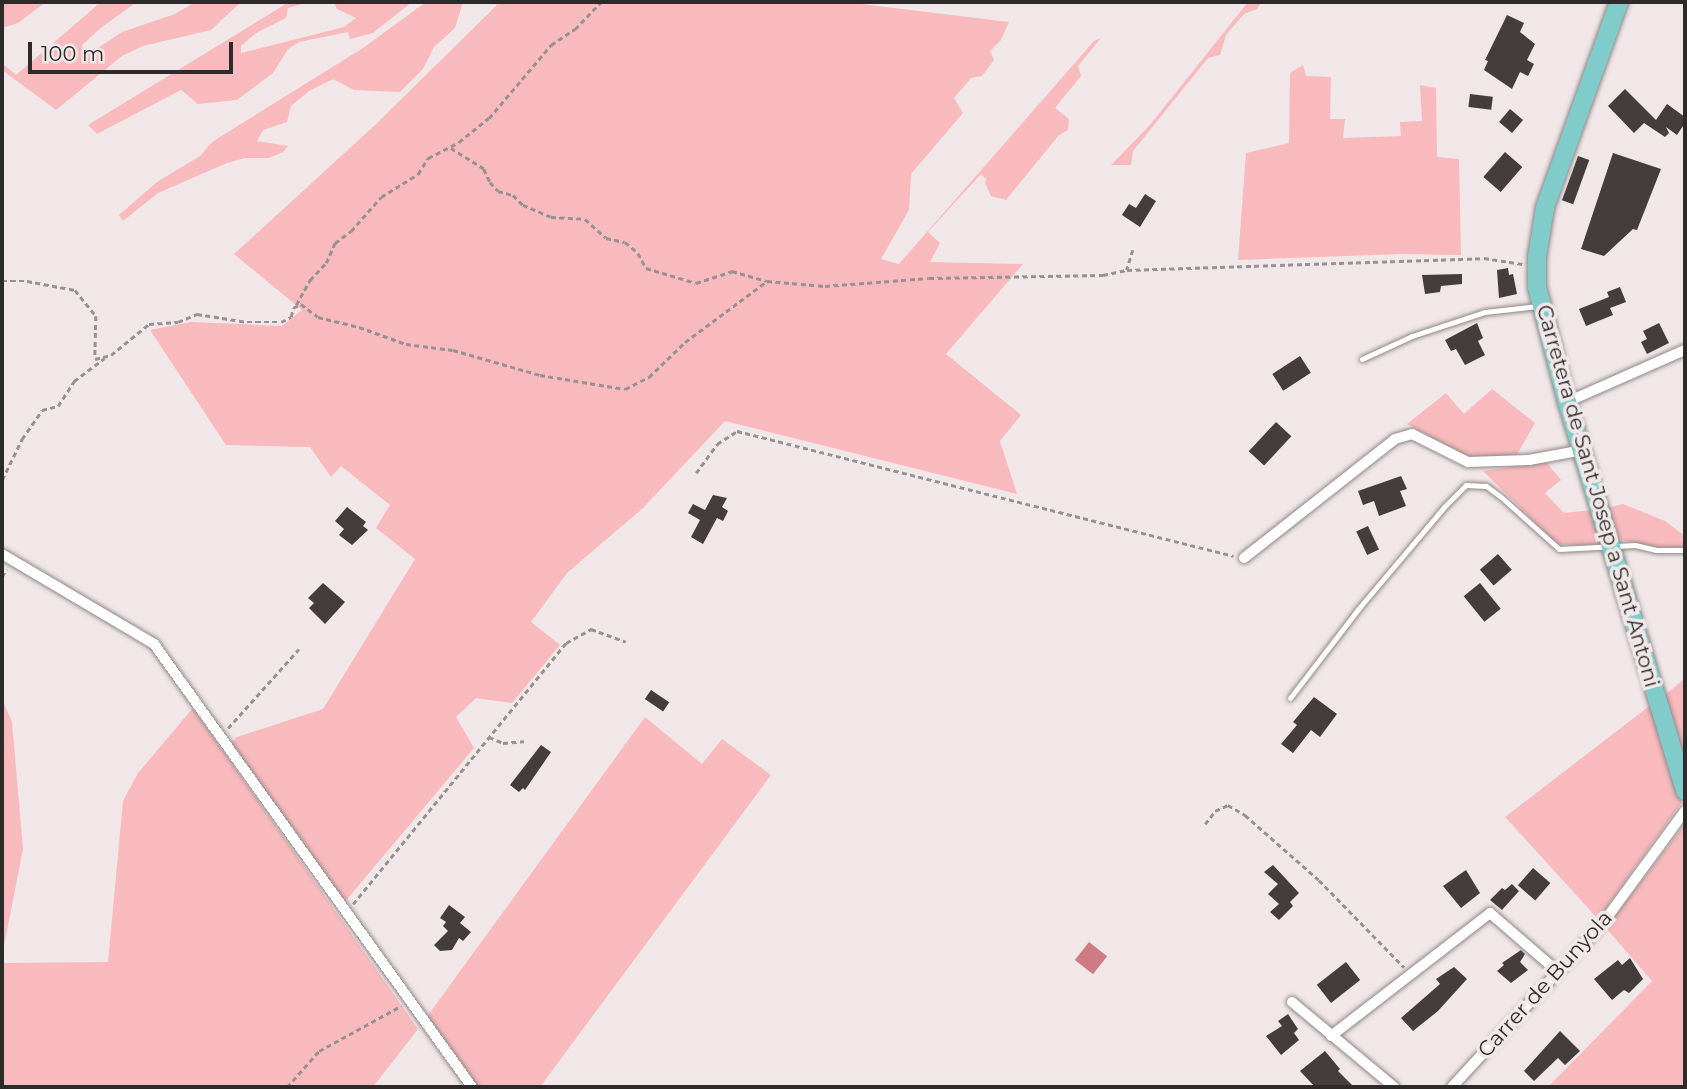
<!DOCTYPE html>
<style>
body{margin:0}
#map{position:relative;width:1687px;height:1089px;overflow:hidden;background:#f1e7e8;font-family:Montserrat,sans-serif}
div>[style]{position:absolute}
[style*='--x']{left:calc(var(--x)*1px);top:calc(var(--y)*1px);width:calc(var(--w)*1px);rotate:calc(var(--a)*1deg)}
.green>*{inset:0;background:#f8babd}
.water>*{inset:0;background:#cc7c82;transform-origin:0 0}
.building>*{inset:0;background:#443d3d;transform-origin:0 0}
.path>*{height:2.5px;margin-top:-1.25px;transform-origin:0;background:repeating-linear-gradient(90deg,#989192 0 5px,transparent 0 8.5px)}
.roads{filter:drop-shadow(0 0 2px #908787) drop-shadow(0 0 2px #908787)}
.service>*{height:5px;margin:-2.5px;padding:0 2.5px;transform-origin:2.5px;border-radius:2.5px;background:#fff}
.minor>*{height:10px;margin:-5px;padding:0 5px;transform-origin:5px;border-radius:5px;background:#fff}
.primary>*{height:18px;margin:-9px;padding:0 9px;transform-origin:9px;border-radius:9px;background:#7fccca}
span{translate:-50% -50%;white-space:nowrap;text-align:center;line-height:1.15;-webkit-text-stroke:7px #f1e7e8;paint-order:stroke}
.street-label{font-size:21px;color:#2d2a2a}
.frame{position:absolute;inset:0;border:4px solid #2d2a2a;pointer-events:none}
.scale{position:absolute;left:28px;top:42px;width:205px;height:32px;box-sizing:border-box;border:4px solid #2d2a2a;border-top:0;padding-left:9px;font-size:21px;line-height:24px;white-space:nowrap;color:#2d2a2a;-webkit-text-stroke:5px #f1e7e8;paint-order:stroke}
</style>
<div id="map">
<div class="green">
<div style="clip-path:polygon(2px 2px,46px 2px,18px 23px,2px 28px)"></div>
<div style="clip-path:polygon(101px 2px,143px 2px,134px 4px,102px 27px,82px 45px,84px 52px,98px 48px,122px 32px,175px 14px,195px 2px,241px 2px,211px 30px,143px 46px,122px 56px,56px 110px,2px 70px,2px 63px,16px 75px)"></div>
<div style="clip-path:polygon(289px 2px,309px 2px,288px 8px,286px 18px,256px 33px,241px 46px,241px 53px,344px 27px,356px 18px,337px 9px,334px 2px,412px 2px,373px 33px,350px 39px,348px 32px,299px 42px,288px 49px,273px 73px,237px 100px,198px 104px,181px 90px,97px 134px,88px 125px)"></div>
<div style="clip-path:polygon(426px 2px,463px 2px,455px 28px,434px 47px,423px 69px,400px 92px,354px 90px,333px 79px,309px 91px,291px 106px,287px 122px,263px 130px,257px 141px,288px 146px,283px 152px,269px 158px,245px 158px,227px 163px,158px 193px,123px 221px,119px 215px,157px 182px,200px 156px,212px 142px,363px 48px)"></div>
<div style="clip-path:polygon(500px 2px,845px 2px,1009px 22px,1001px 40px,990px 51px,994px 60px,982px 76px,971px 78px,954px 98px,963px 113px,911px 174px,909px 210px,881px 259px,899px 264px,1094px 41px,1101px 38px,1078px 66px,1081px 76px,1055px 108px,1069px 119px,1068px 130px,1059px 135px,1006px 200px,991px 196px,985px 183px,986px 179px,981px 174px,928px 232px,940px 243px,930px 262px,1023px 264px,946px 354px,1021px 415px,1000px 441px,1017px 494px,725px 421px,643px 508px,567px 573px,531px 622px,560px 645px,512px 703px,476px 698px,456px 717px,474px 748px,344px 903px,231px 743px,237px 737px,323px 709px,415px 559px,376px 528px,390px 505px,341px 466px,331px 477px,310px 447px,226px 445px,150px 330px,191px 322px,282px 326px,302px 310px,234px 254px,374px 126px)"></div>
<div style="clip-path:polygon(1248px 2px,1261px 2px,1257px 9px,1244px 14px,1226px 35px,1220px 55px,1208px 58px,1133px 151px,1131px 165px,1111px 165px,1150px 125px)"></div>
<div style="clip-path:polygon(1303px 65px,1306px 76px,1331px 77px,1330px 119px,1345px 119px,1343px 138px,1401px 136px,1400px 122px,1422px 121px,1420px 85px,1436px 88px,1437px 157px,1459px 159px,1461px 255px,1402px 254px,1238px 260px,1246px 153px,1289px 143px,1290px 73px)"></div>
<div style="clip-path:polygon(1492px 389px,1535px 423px,1515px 458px,1476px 461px,1407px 424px,1446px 393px,1464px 414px)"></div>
<div style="clip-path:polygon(1546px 462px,1561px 480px,1545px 493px,1564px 513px,1591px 510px,1601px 543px,1594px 546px,1557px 544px,1483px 471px)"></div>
<div style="clip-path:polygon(1623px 504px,1665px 521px,1685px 536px,1685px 547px,1658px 548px,1618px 539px,1607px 508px)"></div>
<div style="clip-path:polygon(1685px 678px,1685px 759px,1665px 695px)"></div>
<div style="clip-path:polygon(2px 699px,12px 722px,23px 849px,2px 956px)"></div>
<div style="clip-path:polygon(1652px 704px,1682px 802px,1598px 919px,1505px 817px)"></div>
<div style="clip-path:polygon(193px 708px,418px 1029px,373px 1087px,2px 1087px,2px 963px,108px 962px,123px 801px,138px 773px)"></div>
<div style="clip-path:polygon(645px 717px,702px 764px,722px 739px,771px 775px,540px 1087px,476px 1087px,426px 1018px)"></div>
<div style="clip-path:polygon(1684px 825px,1685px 1087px,1548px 1087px,1652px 981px,1606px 928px)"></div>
</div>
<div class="water">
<div style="left:1089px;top:942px;width:23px;height:23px;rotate:38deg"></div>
</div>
<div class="building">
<div style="clip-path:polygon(1507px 15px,1524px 23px,1520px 32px,1535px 44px,1527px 60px,1534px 64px,1528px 76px,1520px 72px,1512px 89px,1484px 70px,1488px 61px,1485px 60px)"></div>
<div style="clip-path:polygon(1625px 89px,1656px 120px,1667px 104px,1685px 117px,1685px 123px,1677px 135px,1666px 127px,1669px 133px,1665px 137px,1644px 123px,1634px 133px,1608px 106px)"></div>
<div style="left:1470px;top:94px;width:23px;height:13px;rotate:7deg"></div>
<div style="left:1510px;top:109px;width:17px;height:17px;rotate:40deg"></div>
<div style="left:1505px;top:152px;width:23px;height:33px;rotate:41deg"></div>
<div style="clip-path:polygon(1613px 153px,1661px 169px,1637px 230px,1633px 229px,1604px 256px,1581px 249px)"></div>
<div style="left:1578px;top:156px;width:12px;height:47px;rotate:20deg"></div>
<div style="clip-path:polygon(1145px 194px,1156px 201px,1140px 227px,1122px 215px,1129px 204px,1136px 208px)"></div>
<div style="clip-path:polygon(1508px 268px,1509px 275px,1513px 274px,1517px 294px,1499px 298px,1497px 270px)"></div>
<div style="clip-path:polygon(1462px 274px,1462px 284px,1441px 286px,1440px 292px,1425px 294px,1422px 275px)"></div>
<div style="clip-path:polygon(1620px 287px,1626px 302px,1610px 308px,1613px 315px,1586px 326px,1579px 309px,1609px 297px,1607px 292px)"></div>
<div style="clip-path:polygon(1477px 323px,1483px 338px,1478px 341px,1485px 355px,1465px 365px,1456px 349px,1451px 351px,1445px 340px)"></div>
<div style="clip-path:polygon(1659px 323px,1669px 343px,1647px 354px,1641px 342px,1647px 339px,1643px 331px)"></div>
<div style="left:1300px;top:356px;width:20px;height:33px;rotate:57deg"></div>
<div style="left:1276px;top:422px;width:21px;height:40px;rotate:43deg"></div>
<div style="clip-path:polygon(1401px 476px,1407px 489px,1400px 491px,1406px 506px,1379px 516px,1374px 501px,1363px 505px,1358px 491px)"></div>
<div style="clip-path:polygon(713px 495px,727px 498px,722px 507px,728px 511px,723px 521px,717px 518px,703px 544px,691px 537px,700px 520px,688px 513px,693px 504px,705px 510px)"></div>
<div style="clip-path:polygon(347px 507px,366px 522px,363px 526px,368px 530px,352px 545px,339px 535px,344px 529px,335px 521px)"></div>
<div style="left:1368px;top:526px;width:26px;height:13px;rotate:65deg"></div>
<div style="left:1498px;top:554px;width:21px;height:24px;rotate:49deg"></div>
<div style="clip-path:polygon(323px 583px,345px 602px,325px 624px,309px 608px,314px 603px,308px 598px)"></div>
<div style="left:1480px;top:583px;width:33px;height:21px;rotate:51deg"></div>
<div style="left:651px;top:690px;width:22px;height:11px;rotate:34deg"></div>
<div style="clip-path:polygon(1314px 697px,1337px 714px,1320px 737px,1311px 730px,1293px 753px,1281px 744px,1297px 725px,1293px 722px)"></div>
<div style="clip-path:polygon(541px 745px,551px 752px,525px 790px,523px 788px,519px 792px,510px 785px)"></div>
<div style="clip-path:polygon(1273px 865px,1299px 893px,1290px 902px,1293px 906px,1279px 920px,1270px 912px,1279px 904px,1268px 894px,1278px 884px,1264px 872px)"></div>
<div style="left:1533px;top:868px;width:23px;height:23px;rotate:41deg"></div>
<div style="clip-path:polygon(1466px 870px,1480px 893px,1461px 908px,1443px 886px)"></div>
<div style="clip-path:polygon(1512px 884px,1519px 891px,1502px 910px,1490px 900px,1502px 888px,1505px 890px)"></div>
<div style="clip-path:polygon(449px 905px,465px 917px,460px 923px,471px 932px,463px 941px,459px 938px,452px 950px,440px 951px,434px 945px,448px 931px,443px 926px,446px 922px,440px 918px)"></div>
<div style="clip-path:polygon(1521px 950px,1525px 954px,1520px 962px,1528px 970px,1511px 983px,1497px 971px,1504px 965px,1502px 963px)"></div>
<div style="clip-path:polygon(1630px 958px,1643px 979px,1629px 993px,1624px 990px,1612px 1000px,1594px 979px,1618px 960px,1622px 965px)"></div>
<div style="left:1346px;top:962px;width:23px;height:37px;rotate:52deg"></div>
<div style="clip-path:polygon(1454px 967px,1467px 979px,1438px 1011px,1413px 1031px,1401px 1018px,1440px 984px,1436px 979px)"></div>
<div style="clip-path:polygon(1288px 1014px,1298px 1029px,1294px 1033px,1299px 1040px,1281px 1055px,1266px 1036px,1282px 1026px,1278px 1021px)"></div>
<div style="clip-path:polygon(1560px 1031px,1580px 1051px,1565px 1065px,1558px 1058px,1534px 1081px,1524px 1071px)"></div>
<div style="clip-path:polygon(1325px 1051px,1340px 1069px,1338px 1071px,1354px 1087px,1315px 1087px,1300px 1071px)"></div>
</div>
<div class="path">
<div style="--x:451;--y:148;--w:39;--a:32"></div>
<div style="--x:484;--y:169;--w:14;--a:65"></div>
<div style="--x:490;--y:182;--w:12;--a:48"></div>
<div style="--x:498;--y:191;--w:16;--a:15"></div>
<div style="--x:513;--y:195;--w:14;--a:45"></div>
<div style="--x:523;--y:205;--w:30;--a:23"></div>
<div style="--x:551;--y:217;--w:34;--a:3"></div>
<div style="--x:585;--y:219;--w:28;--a:42"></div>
<div style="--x:606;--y:238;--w:19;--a:12"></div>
<div style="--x:625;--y:242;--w:17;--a:40"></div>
<div style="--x:638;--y:253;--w:17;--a:62"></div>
<div style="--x:646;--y:268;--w:52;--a:16.7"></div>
<div style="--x:696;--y:283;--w:38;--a:-18"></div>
<div style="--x:732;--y:271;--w:36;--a:16"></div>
<div style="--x:1133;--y:250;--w:21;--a:107"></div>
<div style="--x:1127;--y:270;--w:357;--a:-1.9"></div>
<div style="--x:1484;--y:258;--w:39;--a:9"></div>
<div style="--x:2;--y:281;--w:25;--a:0"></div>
<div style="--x:27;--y:281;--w:49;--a:10.6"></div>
<div style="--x:75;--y:290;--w:33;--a:51"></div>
<div style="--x:96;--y:316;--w:43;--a:91.3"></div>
<div style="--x:95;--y:359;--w:16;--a:-14"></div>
<div style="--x:111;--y:355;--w:49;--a:-39.2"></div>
<div style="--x:149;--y:324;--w:29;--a:-4"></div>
<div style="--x:178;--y:322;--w:21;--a:-23"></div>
<div style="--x:197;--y:314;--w:51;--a:9.1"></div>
<div style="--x:247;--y:322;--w:34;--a:0"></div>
<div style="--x:281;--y:322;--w:11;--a:-27"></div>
<div style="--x:291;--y:317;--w:9;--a:-77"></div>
<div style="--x:293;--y:308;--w:9;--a:-27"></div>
<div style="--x:301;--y:304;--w:21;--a:37"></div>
<div style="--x:318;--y:317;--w:42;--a:13.7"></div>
<div style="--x:359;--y:327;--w:50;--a:19.9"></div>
<div style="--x:406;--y:344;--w:47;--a:7.3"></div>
<div style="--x:453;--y:350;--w:91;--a:16"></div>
<div style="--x:540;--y:375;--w:86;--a:9.4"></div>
<div style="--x:625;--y:389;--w:27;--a:-27"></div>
<div style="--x:649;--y:377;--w:50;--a:-44.2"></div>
<div style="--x:685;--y:342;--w:102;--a:-36.6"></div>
<div style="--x:767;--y:281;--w:58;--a:4.9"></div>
<div style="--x:825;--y:286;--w:104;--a:-4.4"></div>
<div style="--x:929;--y:278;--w:174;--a:-1"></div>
<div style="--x:1103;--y:275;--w:25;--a:-12"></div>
<div style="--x:296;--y:305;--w:29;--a:-61"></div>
<div style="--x:310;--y:280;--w:23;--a:-47"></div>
<div style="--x:326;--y:263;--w:22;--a:-66"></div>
<div style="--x:335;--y:243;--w:20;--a:-37"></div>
<div style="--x:351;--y:231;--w:45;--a:-48.6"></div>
<div style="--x:381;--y:197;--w:44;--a:-31.9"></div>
<div style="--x:418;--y:174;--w:19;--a:-58"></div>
<div style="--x:428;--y:158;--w:35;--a:-27"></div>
<div style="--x:459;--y:142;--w:38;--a:-39"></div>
<div style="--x:489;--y:118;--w:96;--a:-49.7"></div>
<div style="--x:551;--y:45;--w:29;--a:-34"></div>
<div style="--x:575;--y:29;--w:37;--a:-46"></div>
<div style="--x:696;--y:473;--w:36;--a:-54"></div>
<div style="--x:717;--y:444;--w:24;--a:-33"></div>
<div style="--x:737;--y:431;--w:512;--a:14.12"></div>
<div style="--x:2;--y:480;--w:46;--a:-64"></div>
<div style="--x:22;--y:439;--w:35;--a:-55"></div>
<div style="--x:42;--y:410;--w:16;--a:-14"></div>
<div style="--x:58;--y:406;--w:30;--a:-57"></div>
<div style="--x:74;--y:381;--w:38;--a:-37"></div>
<div style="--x:2;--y:577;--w:9;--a:-63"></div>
<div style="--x:228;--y:728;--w:106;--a:-48.1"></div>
<div style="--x:489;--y:737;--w:15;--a:23"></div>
<div style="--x:503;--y:743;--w:21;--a:-5"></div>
<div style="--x:1205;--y:824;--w:16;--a:-52"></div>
<div style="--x:1215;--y:811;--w:14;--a:-25"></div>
<div style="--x:1228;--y:805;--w:20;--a:30"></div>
<div style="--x:1245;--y:815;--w:98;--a:41.3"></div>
<div style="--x:1319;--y:880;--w:122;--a:45.7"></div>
<div style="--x:353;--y:904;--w:337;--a:-50.8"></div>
<div style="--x:566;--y:643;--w:29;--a:-29"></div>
<div style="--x:591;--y:629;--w:37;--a:20"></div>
<div style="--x:287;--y:1087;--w:48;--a:-48.4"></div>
<div style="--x:319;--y:1051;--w:94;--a:-28.8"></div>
</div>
<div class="roads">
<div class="service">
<div style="--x:1362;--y:359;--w:55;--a:-24.7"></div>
<div style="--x:1412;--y:336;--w:77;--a:-18.2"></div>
<div style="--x:1485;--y:312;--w:53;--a:-6.5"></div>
<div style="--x:1290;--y:698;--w:113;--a:-52.5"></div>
<div style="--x:1359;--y:608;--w:132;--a:-49.9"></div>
<div style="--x:1444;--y:507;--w:31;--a:-45"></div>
<div style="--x:1466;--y:485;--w:20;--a:3"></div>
<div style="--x:1486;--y:486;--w:17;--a:36"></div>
<div style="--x:1500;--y:496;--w:79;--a:41.9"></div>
<div style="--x:1559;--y:549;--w:76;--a:-3"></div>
<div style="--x:1635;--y:545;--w:22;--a:13"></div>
<div style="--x:1656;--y:550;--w:29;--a:0"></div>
</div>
<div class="minor">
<div style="--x:1567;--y:402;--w:129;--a:-23.8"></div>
<div style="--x:2;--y:554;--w:177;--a:30.6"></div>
<div style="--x:154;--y:644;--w:545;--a:54.33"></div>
<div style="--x:1244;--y:558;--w:192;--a:-38.2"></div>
<div style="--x:1395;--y:439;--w:18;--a:-16"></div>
<div style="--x:1412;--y:434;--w:63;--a:26.6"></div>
<div style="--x:1468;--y:462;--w:61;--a:-1.9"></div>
<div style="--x:1529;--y:460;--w:55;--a:-10.5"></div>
<div style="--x:1292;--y:1002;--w:133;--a:39.8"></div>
<div style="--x:1331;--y:1036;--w:201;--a:-37.7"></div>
<div style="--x:1490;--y:913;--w:89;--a:40.9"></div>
<div style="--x:1452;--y:1087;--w:223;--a:-47.4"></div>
<div style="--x:1603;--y:923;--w:139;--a:-53.8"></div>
</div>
<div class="primary">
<div style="--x:1619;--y:2;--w:219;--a:109.8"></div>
<div style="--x:1545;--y:208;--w:50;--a:99.3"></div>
<div style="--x:1537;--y:257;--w:30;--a:90"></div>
<div style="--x:1537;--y:287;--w:119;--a:75.4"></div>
<div style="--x:1567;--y:402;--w:407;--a:73.1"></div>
</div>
</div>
<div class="street-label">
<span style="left:1598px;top:496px;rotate:74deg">Carretera de Sant Josep a Sant Antoni</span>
<span style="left:1545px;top:984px;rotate:-48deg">Carrer de Bunyola</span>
</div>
<div class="frame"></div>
<div class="scale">100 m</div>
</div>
